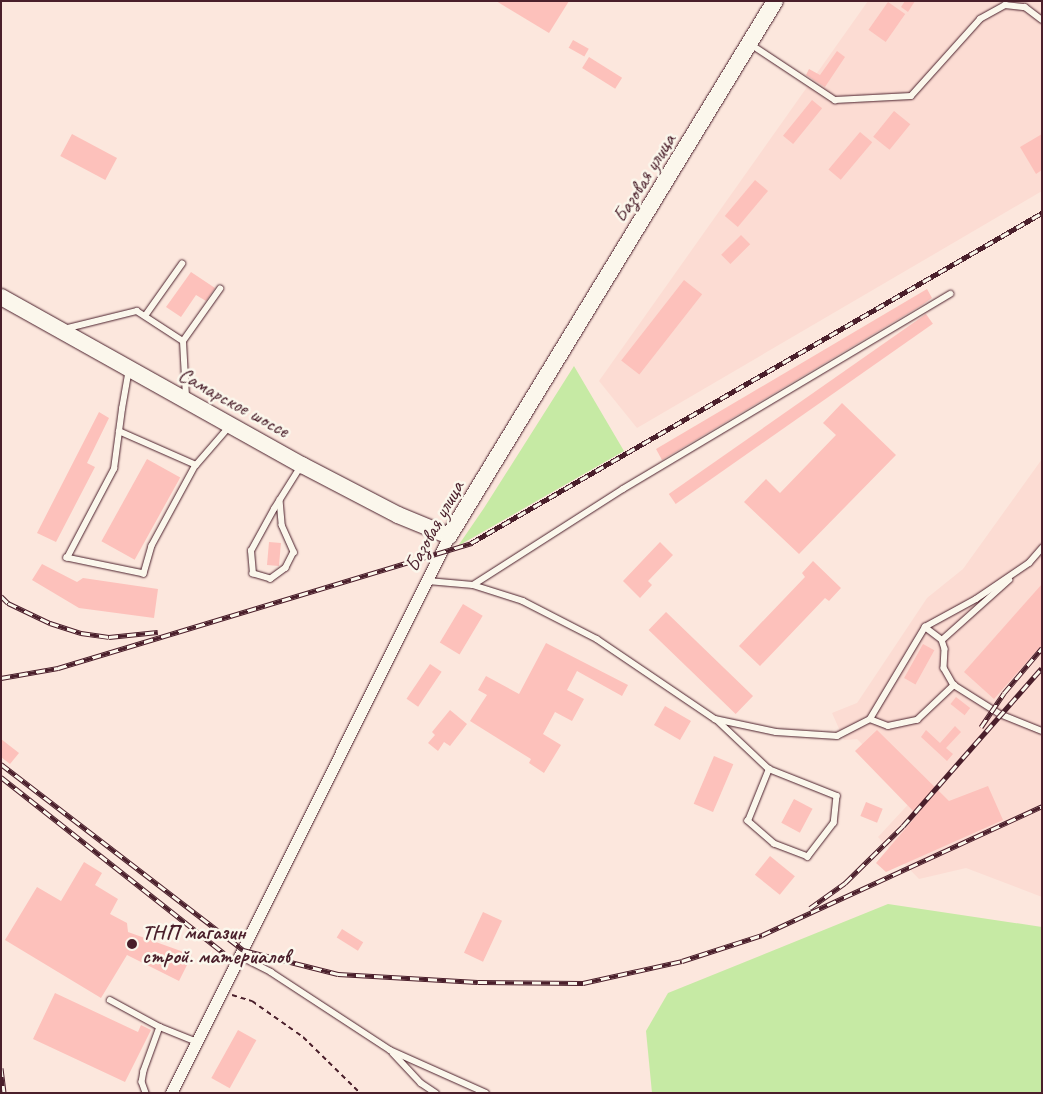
<!DOCTYPE html>
<meta charset="utf-8">
<style>
body{margin:0}
#map{position:relative;width:1043px;height:1094px;overflow:hidden;background:#fce7dd;font-family:Caveat,sans-serif}
div>[style]{position:absolute}
[style*='--x']{left:calc(var(--x)*1px);top:calc(var(--y)*1px);width:calc(var(--w)*1px);rotate:calc(var(--a)*1deg)}
.built>*{inset:0;background:#fcdcd3}
.green>*{inset:0;background:#c6eaa4}
.building>*{inset:0;background:#fdc1bb;transform-origin:0 0}
.path>*{height:2px;margin-top:-1px;transform-origin:0;background:repeating-linear-gradient(90deg,#4a1f2b 0 5px,transparent 0 9px)}
.roads{filter:drop-shadow(0 0 1px #4a1f2b) drop-shadow(0 0 1px #4a1f2b)}
.lane>*{height:5.5px;margin:-2.75px;padding:0 2.75px;transform-origin:2.75px;border-radius:2.75px;background:#fbf7ec}
.street>*{height:11px;margin:-5.5px;padding:0 5.5px;transform-origin:5.5px;border-radius:5.5px;background:#fbf7ec}
.secondary>*{height:16px;margin:-8px;padding:0 8px;transform-origin:8px;border-radius:8px;background:#fbf7ec}
.rail>*{height:5px;margin-top:-2.5px;transform-origin:0;background:repeating-linear-gradient(90deg,#fbf7ec 0 9px,#4a1f2b 0 18px);box-sizing:border-box;border-block:1px solid #4a1f2b}
.dots>*{width:14px;height:14px;translate:-50% -50%;box-sizing:border-box;border:2px solid #fbf7ec;border-radius:50%}
span{translate:-50% -50%;white-space:nowrap;text-align:center;line-height:1.15;-webkit-text-stroke:5px #fbf7ec;paint-order:stroke}
.street-label{font-size:21px;color:#4a1f2b}
.poi-label{font-size:21px;color:#4a1f2b;font-weight:700}
.left{translate:0 -50%;text-align:left}
.frame{position:absolute;inset:0;border:2px solid #4a1f2b;pointer-events:none}
</style>
<div id="map">
<div class="built">
<div style="clip-path:polygon(868px 1px,1042px 1px,1042px 191px,637px 428px,599px 381px)"></div>
<div style="clip-path:polygon(1042px 459px,1042px 897px,966px 868px,919px 879px,878px 837px,915px 797px,857px 739px,844px 740px,832px 713px,857px 703px,927px 598px,963px 569px)"></div>
</div>
<div class="green">
<div style="clip-path:polygon(574px 366px,624px 451px,458px 546px,484px 508px)"></div>
<div style="clip-path:polygon(888px 904px,1042px 927px,1042px 1093px,652px 1093px,646px 1031px,668px 993px)"></div>
</div>
<div class="building">
<div style="clip-path:polygon(496px 1px,569px 1px,549px 33px)"></div>
<div style="clip-path:polygon(905px 1px,915px 1px,908px 12px,901px 7px)"></div>
<div style="left:888px;top:2px;width:21px;height:34px;rotate:35deg"></div>
<div style="left:573px;top:40px;width:18px;height:9px;rotate:29deg"></div>
<div style="clip-path:polygon(837px 51px,845px 57px,825px 87px,806px 75px,809px 69px,820px 75px)"></div>
<div style="left:589px;top:57px;width:39px;height:13px;rotate:32deg"></div>
<div style="left:812px;top:100px;width:13px;height:46px;rotate:39deg"></div>
<div style="left:894px;top:111px;width:21px;height:33px;rotate:39deg"></div>
<div style="left:860px;top:132px;width:16px;height:49px;rotate:40deg"></div>
<div style="left:72px;top:134px;width:51px;height:25px;rotate:28deg"></div>
<div style="clip-path:polygon(1042px 134px,1042px 170px,1036px 174px,1020px 147px)"></div>
<div style="left:755px;top:180px;width:17px;height:47px;rotate:40deg"></div>
<div style="left:741px;top:235px;width:13px;height:28px;rotate:45deg"></div>
<div style="clip-path:polygon(191px 272px,215px 288px,206px 301px,196px 295px,181px 317px,166px 307px)"></div>
<div style="left:684px;top:280px;width:23px;height:102px;rotate:38deg"></div>
<div style="clip-path:polygon(927px 289px,932px 298px,922px 305px,662px 460px,656px 449px)"></div>
<div style="left:926px;top:314px;width:12px;height:314px;rotate:55deg"></div>
<div style="clip-path:polygon(842px 403px,896px 455px,799px 554px,744px 502px,766px 479px,780px 493px,836px 435px,823px 423px)"></div>
<div style="clip-path:polygon(99px 412px,109px 418px,87px 463px,95px 467px,56px 542px,37px 533px)"></div>
<div style="left:147px;top:459px;width:38px;height:94px;rotate:29deg"></div>
<div style="left:269px;top:542px;width:12px;height:23px;rotate:5deg"></div>
<div style="clip-path:polygon(660px 542px,673px 555px,648px 581px,652px 585px,640px 598px,623px 581px)"></div>
<div style="clip-path:polygon(813px 561px,841px 588px,829px 601px,825px 598px,760px 666px,739px 646px,805px 577px,802px 573px)"></div>
<div style="clip-path:polygon(42px 564px,77px 582px,83px 578px,158px 589px,154px 618px,79px 608px,32px 580px)"></div>
<div style="clip-path:polygon(1042px 584px,1042px 645px,994px 699px,964px 672px)"></div>
<div style="left:463px;top:604px;width:23px;height:45px;rotate:31deg"></div>
<div style="left:666px;top:612px;width:121px;height:25px;rotate:44deg"></div>
<div style="clip-path:polygon(546px 643px,628px 685px,622px 696px,577px 671px,567px 690px,584px 699px,572px 721px,555px 712px,543px 734px,561px 745px,544px 773px,529px 763px,531px 759px,470px 721px,487px 695px,478px 690px,486px 676px,519px 694px)"></div>
<div style="left:923px;top:644px;width:13px;height:39px;rotate:29deg"></div>
<div style="left:430px;top:664px;width:14px;height:42px;rotate:34deg"></div>
<div style="left:956px;top:697px;width:18px;height:9px;rotate:38deg"></div>
<div style="left:665px;top:706px;width:30px;height:22px;rotate:30deg"></div>
<div style="clip-path:polygon(450px 710px,467px 724px,450px 746px,444px 742px,438px 751px,428px 743px,435px 735px,432px 732px)"></div>
<div style="clip-path:polygon(955px 726px,961px 732px,946px 748px,953px 754px,947px 761px,921px 737px,926px 730px,940px 743px)"></div>
<div style="clip-path:polygon(877px 730px,949px 801px,988px 786px,1003px 820px,886px 872px,876px 863px,917px 815px,855px 751px)"></div>
<div style="clip-path:polygon(1px 739px,19px 753px,10px 764px,1px 757px)"></div>
<div style="left:714px;top:756px;width:21px;height:52px;rotate:23deg"></div>
<div style="left:794px;top:799px;width:21px;height:27px;rotate:28deg"></div>
<div style="left:866px;top:802px;width:18px;height:15px;rotate:22deg"></div>
<div style="left:770px;top:856px;width:32px;height:24px;rotate:39deg"></div>
<div style="clip-path:polygon(84px 862px,102px 873px,95px 885px,118px 899px,110px 914px,127px 923px,128px 932px,192px 955px,179px 981px,127px 955px,101px 998px,5px 940px,37px 887px,61px 901px)"></div>
<div style="left:483px;top:912px;width:21px;height:45px;rotate:25deg"></div>
<div style="left:342px;top:929px;width:25px;height:10px;rotate:32deg"></div>
<div style="clip-path:polygon(55px 993px,138px 1032px,141px 1025px,151px 1030px,125px 1082px,33px 1039px)"></div>
<div style="left:238px;top:1030px;width:21px;height:55px;rotate:29deg"></div>
</div>
<div class="path">
<div style="--x:232;--y:995;--w:21;--a:17"></div>
<div style="--x:252;--y:1001;--w:62;--a:35.2"></div>
<div style="--x:303;--y:1037;--w:80;--a:44.5"></div>
</div>
<div class="roads">
<div class="lane">
<div style="--x:752;--y:45;--w:100;--a:33.5"></div>
<div style="--x:835;--y:100;--w:76;--a:-3"></div>
<div style="--x:911;--y:96;--w:103;--a:-48.1"></div>
<div style="--x:980;--y:19;--w:29;--a:-29"></div>
<div style="--x:1005;--y:5;--w:20;--a:6"></div>
<div style="--x:1025;--y:7;--w:21;--a:37"></div>
<div style="--x:145;--y:316;--w:64;--a:-54.6"></div>
<div style="--x:64;--y:329;--w:75;--a:-13.9"></div>
<div style="--x:137;--y:311;--w:55;--a:33.1"></div>
<div style="--x:186;--y:397;--w:56;--a:-93.1"></div>
<div style="--x:183;--y:341;--w:64;--a:-54.6"></div>
<div style="--x:119;--y:431;--w:84;--a:23.8"></div>
<div style="--x:196;--y:465;--w:92;--a:118.5"></div>
<div style="--x:152;--y:546;--w:29;--a:106"></div>
<div style="--x:144;--y:574;--w:79;--a:-168.3"></div>
<div style="--x:67;--y:558;--w:101;--a:-62.2"></div>
<div style="--x:114;--y:469;--w:61;--a:-82.4"></div>
<div style="--x:122;--y:409;--w:41;--a:-80.1"></div>
<div style="--x:196;--y:465;--w:50;--a:-49"></div>
<div style="--x:280;--y:500;--w:25;--a:85"></div>
<div style="--x:282;--y:525;--w:30;--a:66"></div>
<div style="--x:294;--y:552;--w:18;--a:117"></div>
<div style="--x:286;--y:568;--w:19;--a:144"></div>
<div style="--x:271;--y:579;--w:19;--a:-164"></div>
<div style="--x:253;--y:574;--w:23;--a:-95"></div>
<div style="--x:251;--y:551;--w:48;--a:-61.3"></div>
<div style="--x:274;--y:509;--w:51;--a:-57.9"></div>
<div style="--x:428;--y:581;--w:45;--a:5.1"></div>
<div style="--x:473;--y:585;--w:52;--a:17.7"></div>
<div style="--x:523;--y:601;--w:83;--a:27.2"></div>
<div style="--x:597;--y:639;--w:143;--a:34.1"></div>
<div style="--x:715;--y:719;--w:62;--a:12"></div>
<div style="--x:776;--y:732;--w:61;--a:3.8"></div>
<div style="--x:837;--y:736;--w:37;--a:-27"></div>
<div style="--x:870;--y:719;--w:107;--a:-59.1"></div>
<div style="--x:925;--y:627;--w:21;--a:37"></div>
<div style="--x:942;--y:640;--w:9;--a:72"></div>
<div style="--x:945;--y:649;--w:19;--a:93"></div>
<div style="--x:944;--y:668;--w:20;--a:60"></div>
<div style="--x:954;--y:685;--w:54;--a:32.2"></div>
<div style="--x:1000;--y:714;--w:45;--a:22"></div>
<div style="--x:473;--y:585;--w:178;--a:-32.6"></div>
<div style="--x:623;--y:489;--w:381;--a:-30.8"></div>
<div style="--x:925;--y:627;--w:58;--a:-28.8"></div>
<div style="--x:976;--y:599;--w:64;--a:-34.2"></div>
<div style="--x:1029;--y:563;--w:20;--a:-49"></div>
<div style="--x:942;--y:640;--w:90;--a:-41.8"></div>
<div style="--x:870;--y:719;--w:19;--a:21"></div>
<div style="--x:888;--y:726;--w:30;--a:-12"></div>
<div style="--x:917;--y:720;--w:51;--a:-43.4"></div>
<div style="--x:717;--y:720;--w:71;--a:43.3"></div>
<div style="--x:769;--y:769;--w:73;--a:21.7"></div>
<div style="--x:837;--y:796;--w:27;--a:96"></div>
<div style="--x:834;--y:823;--w:43;--a:127.4"></div>
<div style="--x:808;--y:857;--w:36;--a:-159"></div>
<div style="--x:774;--y:844;--w:35;--a:-139"></div>
<div style="--x:748;--y:821;--w:56;--a:-68"></div>
<div style="--x:240;--y:956;--w:35;--a:27"></div>
<div style="--x:271;--y:972;--w:142;--a:33.2"></div>
<div style="--x:390;--y:1050;--w:105;--a:24.1"></div>
<div style="--x:110;--y:1000;--w:57;--a:28.4"></div>
<div style="--x:160;--y:1027;--w:47;--a:110"></div>
<div style="--x:144;--y:1071;--w:11;--a:100"></div>
<div style="--x:142;--y:1082;--w:12;--a:70"></div>
<div style="--x:160;--y:1027;--w:40;--a:22"></div>
<div style="--x:393;--y:1053;--w:41;--a:47"></div>
<div style="--x:421;--y:1083;--w:18;--a:34"></div>
</div>
<div class="street">
<div style="--x:171;--y:1093;--w:623;--a:-63.48"></div>
</div>
<div class="secondary">
<div style="--x:1;--y:297;--w:345;--a:29.2"></div>
<div style="--x:302;--y:465;--w:108;--a:27.5"></div>
<div style="--x:398;--y:515;--w:55;--a:22.4"></div>
<div style="--x:449;--y:536;--w:626;--a:-58.64"></div>
</div>
</div>
<div class="rail">
<div style="--x:1;--y:596;--w:10;--a:45"></div>
<div style="--x:8;--y:603;--w:47;--a:25.5"></div>
<div style="--x:50;--y:623;--w:33;--a:18"></div>
<div style="--x:81;--y:633;--w:28;--a:8"></div>
<div style="--x:109;--y:637;--w:49;--a:-5.8"></div>
<div style="--x:1;--y:678;--w:58;--a:-10"></div>
<div style="--x:58;--y:668;--w:432;--a:-16.8"></div>
<div style="--x:471;--y:543;--w:660;--a:-30.03"></div>
<div style="--x:981;--y:727;--w:41;--a:-55.9"></div>
<div style="--x:1004;--y:693;--w:59;--a:-49.8"></div>
<div style="--x:1;--y:764;--w:305;--a:37.5"></div>
<div style="--x:243;--y:950;--w:98;--a:14.2"></div>
<div style="--x:338;--y:974;--w:140;--a:3.3"></div>
<div style="--x:478;--y:982;--w:105;--a:0.5"></div>
<div style="--x:583;--y:983;--w:101;--a:-12.5"></div>
<div style="--x:682;--y:961;--w:84;--a:-18"></div>
<div style="--x:762;--y:935;--w:308;--a:-24.7"></div>
<div style="--x:1;--y:777;--w:284;--a:38.3"></div>
<div style="--x:810;--y:908;--w:43;--a:-35.5"></div>
<div style="--x:845;--y:883;--w:81;--a:-44.5"></div>
<div style="--x:903;--y:826;--w:210;--a:-48.7"></div>
<div style="--x:1;--y:1068;--w:25;--a:83"></div>
</div>
<div class="dots">
<div style="left:132px;top:944px;background:#4a1f2b"></div>
</div>
<div class="street-label">
<span style="left:644px;top:178px;rotate:-58deg">Базовая улица</span>
<span style="left:234px;top:402px;rotate:29deg">Самарское шоссе</span>
<span style="left:434px;top:526px;rotate:-61deg">Базовая улица</span>
</div>
<div class="poi-label">
<span class="left" style="left:142px;top:944px">ТНП магазин<br>строй. материалов</span>
</div>
<div class="frame"></div>
</div>
